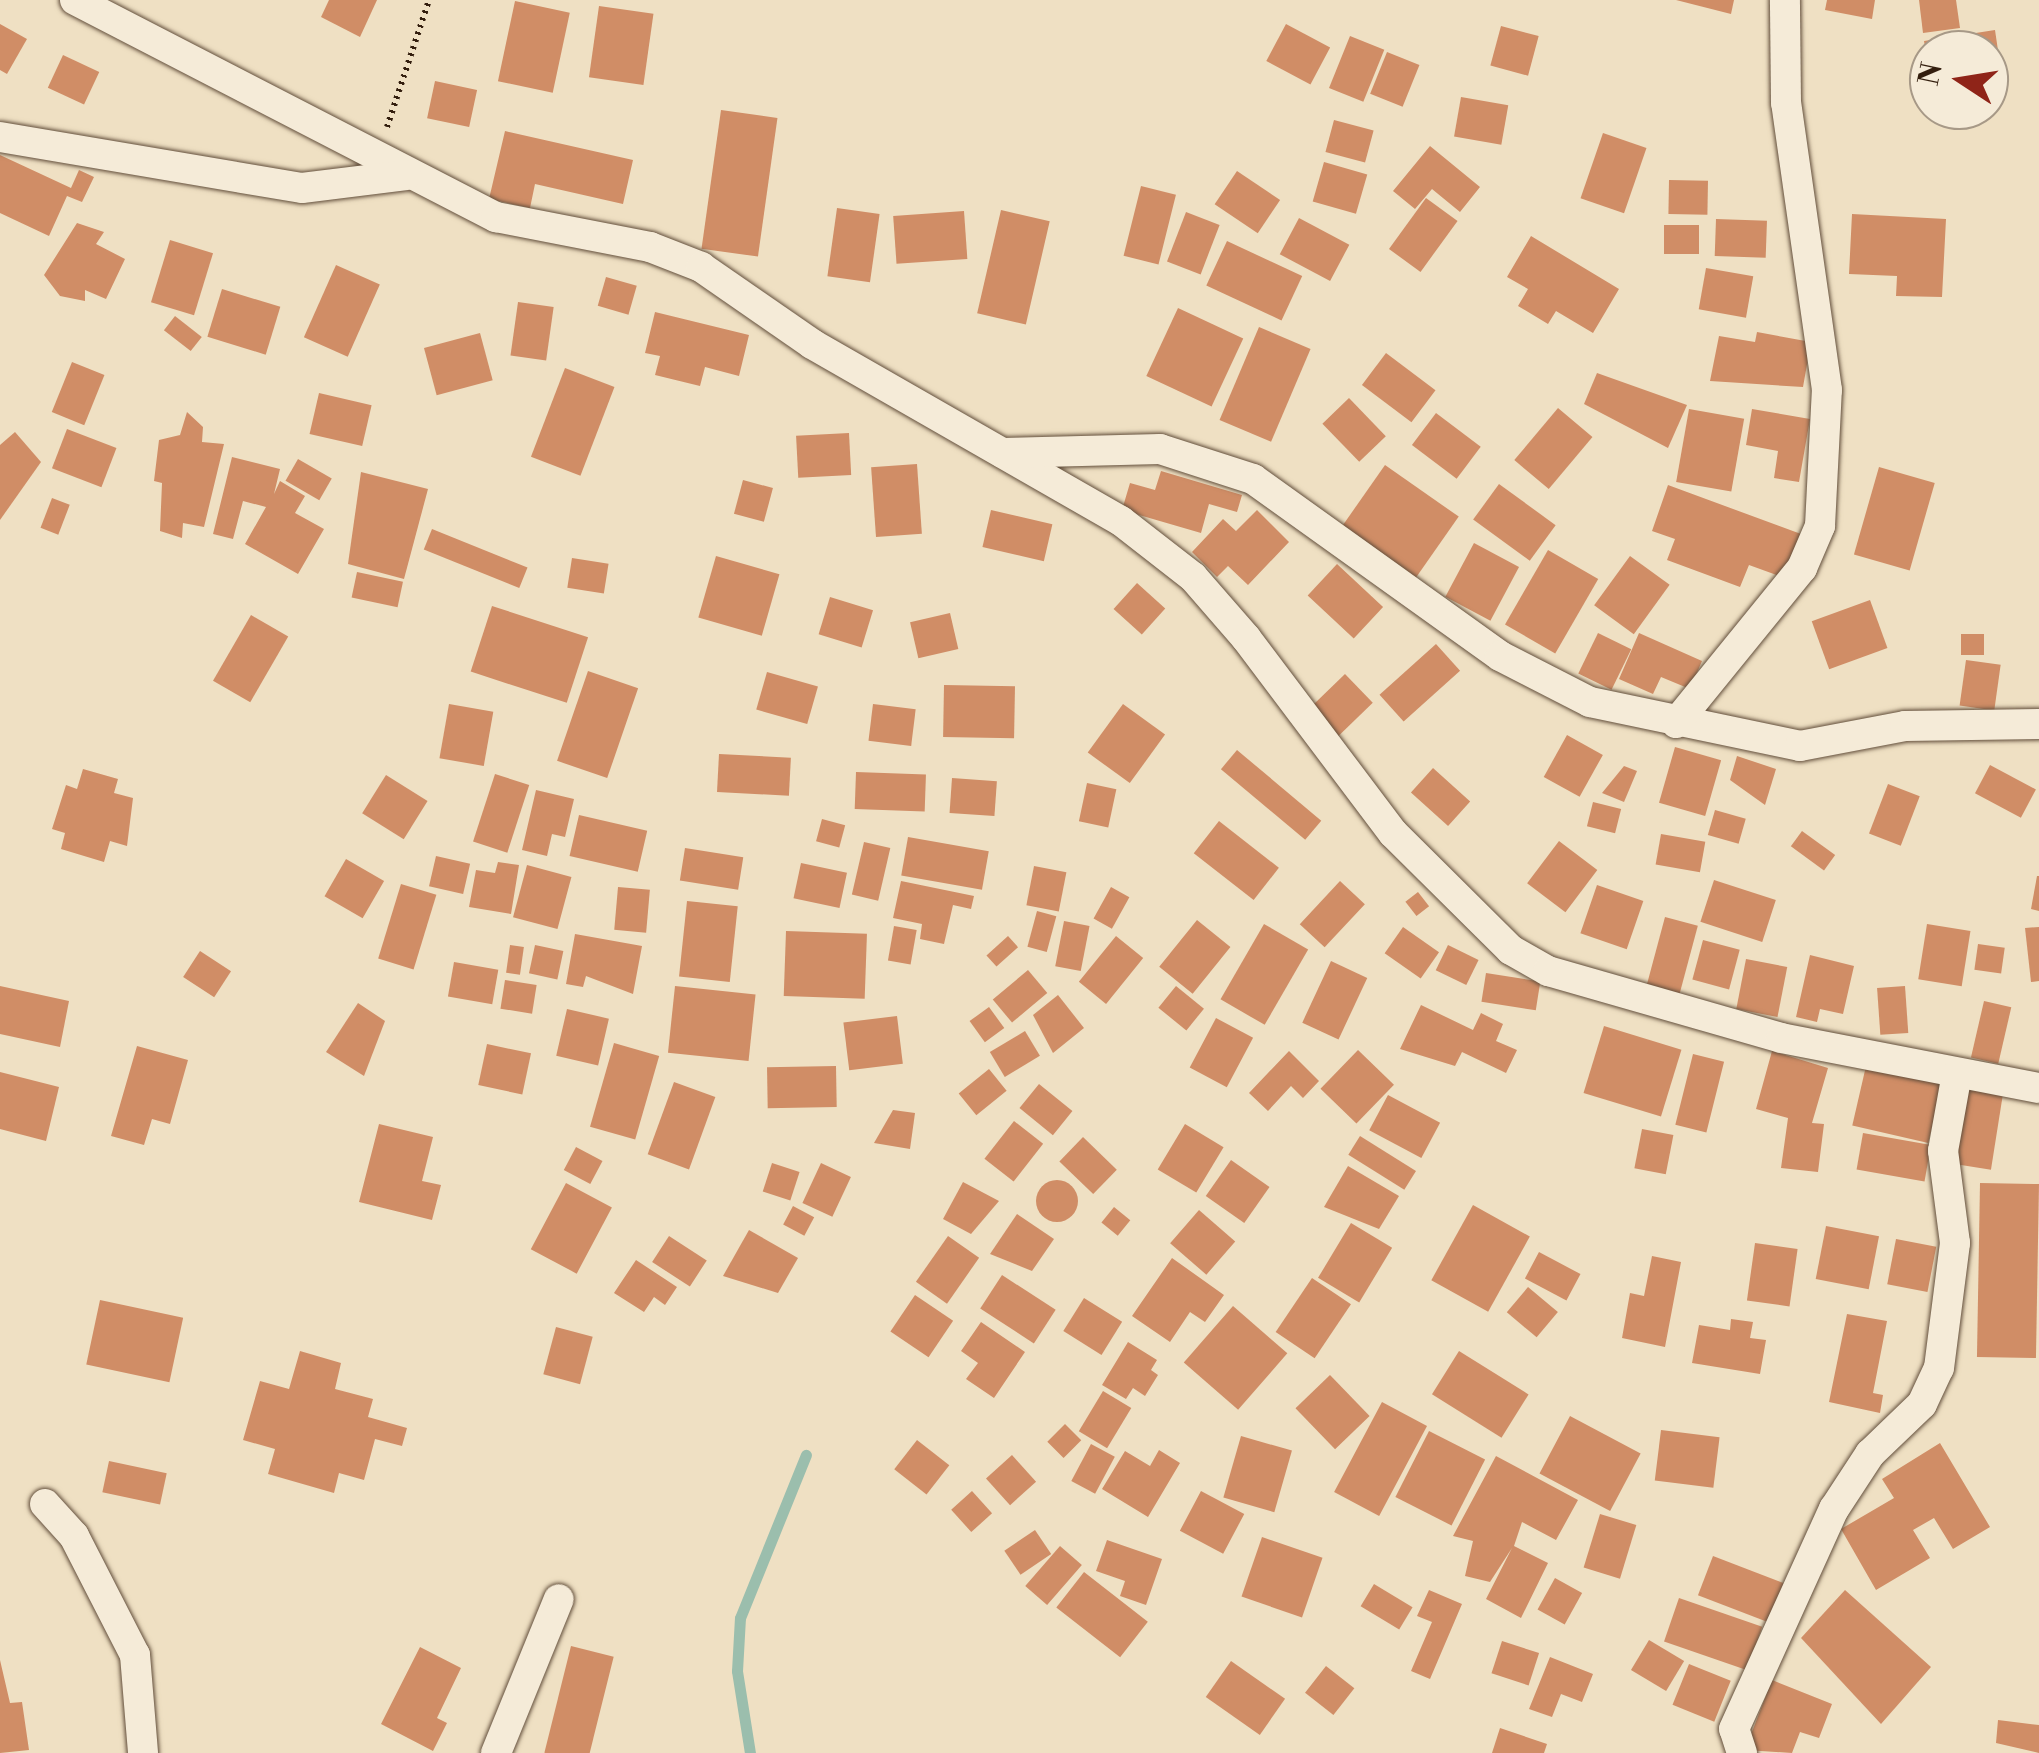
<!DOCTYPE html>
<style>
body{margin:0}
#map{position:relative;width:2039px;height:1753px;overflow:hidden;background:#efe0c3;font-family:"Libre Bodoni",serif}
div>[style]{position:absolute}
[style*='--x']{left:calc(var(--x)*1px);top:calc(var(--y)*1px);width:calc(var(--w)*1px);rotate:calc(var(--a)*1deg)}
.stream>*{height:11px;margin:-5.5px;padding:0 5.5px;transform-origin:5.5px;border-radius:5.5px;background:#9bbead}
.building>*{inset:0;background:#d08d66;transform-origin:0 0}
.round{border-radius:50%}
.path>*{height:6px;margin-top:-3px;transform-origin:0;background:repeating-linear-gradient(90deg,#331e0e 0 2.5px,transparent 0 7.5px)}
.roads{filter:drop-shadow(0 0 2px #624e3b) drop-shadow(0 0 2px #624e3b)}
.street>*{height:30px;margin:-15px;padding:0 15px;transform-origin:15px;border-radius:15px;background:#f5ebd8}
span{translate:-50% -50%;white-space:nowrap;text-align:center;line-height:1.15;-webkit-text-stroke:10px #f5ebd8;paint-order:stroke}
.north{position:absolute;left:1909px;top:30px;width:100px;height:100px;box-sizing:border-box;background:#f5ebd8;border:2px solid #a79987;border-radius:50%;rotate:282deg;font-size:28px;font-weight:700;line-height:40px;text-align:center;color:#331e0e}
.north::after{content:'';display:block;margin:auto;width:35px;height:45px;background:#8f2418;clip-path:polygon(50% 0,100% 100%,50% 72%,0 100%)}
</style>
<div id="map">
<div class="stream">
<div style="--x:750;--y:1753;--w:83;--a:-99"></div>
<div style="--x:737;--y:1671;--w:53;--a:-86.8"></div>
<div style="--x:740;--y:1618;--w:176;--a:-68"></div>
</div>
<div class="building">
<div style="clip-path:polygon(329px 0,377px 0,360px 37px,321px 17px)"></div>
<div style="clip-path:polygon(1676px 0,1734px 0,1731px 14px)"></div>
<div style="clip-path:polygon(1827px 0,1875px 0,1872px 19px,1825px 10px)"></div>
<div style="clip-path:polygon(1919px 0,1956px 0,1960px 28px,1923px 33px)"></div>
<div style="left:515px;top:1px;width:56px;height:82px;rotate:12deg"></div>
<div style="left:599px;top:6px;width:55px;height:72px;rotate:8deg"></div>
<div style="clip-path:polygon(0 24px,27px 39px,7px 74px,0 70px)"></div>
<div style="left:1286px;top:24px;width:50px;height:42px;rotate:28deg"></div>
<div style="left:1501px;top:26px;width:39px;height:41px;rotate:15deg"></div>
<div style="clip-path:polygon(1995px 30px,2000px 64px,1989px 65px,1989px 50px,1929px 50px,1927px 58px,1924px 41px)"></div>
<div style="left:1350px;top:36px;width:37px;height:56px;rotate:22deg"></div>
<div style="left:1387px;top:52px;width:35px;height:45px;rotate:22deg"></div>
<div style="left:63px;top:55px;width:40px;height:36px;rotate:25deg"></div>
<div style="left:435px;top:81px;width:43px;height:38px;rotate:12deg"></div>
<div style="left:1461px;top:97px;width:48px;height:40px;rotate:10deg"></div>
<div style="left:721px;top:110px;width:57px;height:140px;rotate:8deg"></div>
<div style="left:1334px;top:120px;width:41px;height:33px;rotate:15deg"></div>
<div style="clip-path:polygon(505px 131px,633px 160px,623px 204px,535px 184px,530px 208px,489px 199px)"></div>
<div style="left:1603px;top:133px;width:46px;height:69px;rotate:19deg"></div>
<div style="clip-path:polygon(1430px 146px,1480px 187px,1460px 212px,1432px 189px,1415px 209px,1393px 191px)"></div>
<div style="clip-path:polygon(0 155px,71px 188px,79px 170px,94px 177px,82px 202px,67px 196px,49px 236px,0 213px)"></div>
<div style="left:1324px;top:162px;width:45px;height:41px;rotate:16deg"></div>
<div style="left:1237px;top:171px;width:52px;height:40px;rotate:34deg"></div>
<div style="left:1669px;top:180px;width:39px;height:34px;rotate:1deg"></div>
<div style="left:1141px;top:186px;width:36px;height:72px;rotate:14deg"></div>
<div style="left:1426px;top:198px;width:39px;height:63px;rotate:36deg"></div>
<div style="left:837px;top:208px;width:43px;height:69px;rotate:8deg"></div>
<div style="left:1001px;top:210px;width:50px;height:106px;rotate:13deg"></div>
<div style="left:964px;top:211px;width:48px;height:71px;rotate:86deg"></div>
<div style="left:1186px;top:212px;width:36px;height:53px;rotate:21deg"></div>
<div style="clip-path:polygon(1852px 214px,1946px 219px,1942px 297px,1896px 296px,1897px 276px,1849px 274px)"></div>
<div style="left:1299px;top:218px;width:57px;height:41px;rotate:28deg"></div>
<div style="left:1716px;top:219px;width:51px;height:37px;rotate:2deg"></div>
<div style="clip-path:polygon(77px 223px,104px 232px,96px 244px,125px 259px,106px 299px,85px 290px,85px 301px,60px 296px,44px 275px)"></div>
<div style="left:1664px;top:225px;width:35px;height:29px"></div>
<div style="clip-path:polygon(1531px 236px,1619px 289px,1593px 333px,1556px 311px,1548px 324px,1518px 306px,1528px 289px,1507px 277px)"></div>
<div style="left:170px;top:240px;width:45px;height:65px;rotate:17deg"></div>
<div style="left:1227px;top:241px;width:83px;height:49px;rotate:25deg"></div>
<div style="left:336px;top:265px;width:48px;height:79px;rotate:24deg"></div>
<div style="left:1706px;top:268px;width:48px;height:42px;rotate:10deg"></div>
<div style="left:606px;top:277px;width:32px;height:30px;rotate:16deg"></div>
<div style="left:222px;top:289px;width:61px;height:50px;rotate:17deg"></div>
<div style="left:518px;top:302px;width:36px;height:54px;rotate:8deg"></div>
<div style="left:1178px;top:308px;width:72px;height:75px;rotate:25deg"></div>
<div style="clip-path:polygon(655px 312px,749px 335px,739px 376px,705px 367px,700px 386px,655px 375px,660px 356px,645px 353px)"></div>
<div style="left:175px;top:316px;width:34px;height:18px;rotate:38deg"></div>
<div style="left:1259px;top:327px;width:56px;height:101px;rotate:23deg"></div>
<div style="clip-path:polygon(1757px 332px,1811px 342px,1803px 387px,1710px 381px,1719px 336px,1755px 342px)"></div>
<div style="left:480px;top:333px;width:49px;height:58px;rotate:75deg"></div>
<div style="left:1386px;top:353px;width:62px;height:40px;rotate:37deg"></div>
<div style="left:72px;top:362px;width:35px;height:54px;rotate:22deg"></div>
<div style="left:565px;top:368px;width:53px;height:95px;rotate:21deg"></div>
<div style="clip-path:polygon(1597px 373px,1687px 405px,1668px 448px,1584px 404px)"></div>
<div style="left:319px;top:393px;width:54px;height:42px;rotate:13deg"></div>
<div style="left:1349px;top:398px;width:53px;height:37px;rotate:46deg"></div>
<div style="left:1558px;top:408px;width:45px;height:68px;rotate:40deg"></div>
<div style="left:1689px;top:409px;width:56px;height:74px;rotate:10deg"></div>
<div style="clip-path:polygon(1752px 409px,1810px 419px,1799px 482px,1774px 478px,1778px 451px,1746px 445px)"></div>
<div style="clip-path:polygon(187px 412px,203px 427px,202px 442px,224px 444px,204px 527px,183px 523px,182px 538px,160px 531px,162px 483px,154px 481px,159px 440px,180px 435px)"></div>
<div style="left:1436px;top:413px;width:56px;height:40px;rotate:37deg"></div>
<div style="left:67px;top:429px;width:53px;height:42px;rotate:21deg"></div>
<div style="clip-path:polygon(15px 432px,41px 462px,0 520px,0 445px)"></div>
<div style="left:849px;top:433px;width:42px;height:53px;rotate:87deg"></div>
<div style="clip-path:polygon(232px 457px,280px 469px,274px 494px,280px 481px,305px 496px,295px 513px,324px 529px,298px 574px,245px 544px,266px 507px,243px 501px,233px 539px,213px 534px)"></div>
<div style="left:298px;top:459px;width:39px;height:25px;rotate:30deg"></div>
<div style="left:917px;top:464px;width:70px;height:46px;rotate:86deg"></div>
<div style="left:1385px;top:465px;width:90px;height:79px;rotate:35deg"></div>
<div style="left:1879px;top:467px;width:58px;height:91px;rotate:16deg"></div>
<div style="clip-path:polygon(1161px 471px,1242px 495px,1237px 512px,1209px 504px,1201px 533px,1122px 510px,1130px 483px,1155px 490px)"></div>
<div style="clip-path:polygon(361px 472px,428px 489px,404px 579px,348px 564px)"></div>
<div style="left:743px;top:480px;width:31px;height:35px;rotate:15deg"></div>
<div style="left:1499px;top:484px;width:70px;height:44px;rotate:36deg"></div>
<div style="clip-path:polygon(1668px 485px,1801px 534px,1785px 578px,1749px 565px,1740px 587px,1667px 560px,1675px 539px,1652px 531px)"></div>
<div style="left:52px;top:498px;width:19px;height:32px;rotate:21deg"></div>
<div style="left:991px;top:510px;width:63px;height:38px;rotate:13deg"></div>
<div style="clip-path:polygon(1257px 510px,1289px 542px,1248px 585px,1228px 566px,1217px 577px,1192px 552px,1223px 519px,1236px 531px)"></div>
<div style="left:432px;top:529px;width:103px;height:22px;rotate:22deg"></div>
<div style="left:1474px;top:543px;width:51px;height:61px;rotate:28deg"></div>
<div style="left:1548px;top:550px;width:58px;height:86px;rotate:30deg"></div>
<div style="left:716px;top:556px;width:66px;height:64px;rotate:16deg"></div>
<div style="left:1630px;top:556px;width:49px;height:61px;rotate:36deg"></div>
<div style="left:572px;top:558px;width:37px;height:30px;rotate:9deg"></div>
<div style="left:1337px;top:564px;width:63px;height:43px;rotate:43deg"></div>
<div style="left:357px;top:572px;width:47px;height:26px;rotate:12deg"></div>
<div style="left:1137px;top:583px;width:38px;height:35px;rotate:42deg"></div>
<div style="left:830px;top:597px;width:45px;height:39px;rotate:17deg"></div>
<div style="left:1870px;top:600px;width:51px;height:62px;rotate:70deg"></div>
<div style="left:492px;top:606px;width:101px;height:69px;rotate:18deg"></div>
<div style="left:950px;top:613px;width:37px;height:41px;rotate:77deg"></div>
<div style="left:251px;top:615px;width:43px;height:76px;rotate:30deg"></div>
<div style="left:1598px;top:633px;width:37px;height:45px;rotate:26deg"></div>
<div style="clip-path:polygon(1639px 633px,1702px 661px,1690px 689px,1661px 677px,1653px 694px,1619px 679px)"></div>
<div style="left:1961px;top:634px;width:23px;height:21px"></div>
<div style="left:1436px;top:644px;width:36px;height:76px;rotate:48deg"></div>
<div style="left:1966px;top:660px;width:35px;height:46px;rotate:8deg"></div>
<div style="left:588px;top:671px;width:53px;height:95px;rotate:19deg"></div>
<div style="left:767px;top:672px;width:53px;height:39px;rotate:16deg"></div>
<div style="left:1345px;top:674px;width:40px;height:51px;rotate:46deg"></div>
<div style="left:944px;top:685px;width:71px;height:52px;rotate:1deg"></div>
<div style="left:449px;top:704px;width:45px;height:55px;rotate:10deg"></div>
<div style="left:873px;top:704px;width:43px;height:37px;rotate:7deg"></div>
<div style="left:1123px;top:704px;width:52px;height:60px;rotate:36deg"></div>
<div style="left:1567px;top:735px;width:41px;height:48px;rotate:29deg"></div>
<div style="left:1675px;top:747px;width:48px;height:58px;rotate:16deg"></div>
<div style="left:1237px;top:750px;width:110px;height:25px;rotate:40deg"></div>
<div style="left:719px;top:754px;width:72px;height:38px;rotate:3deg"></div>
<div style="clip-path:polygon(1737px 756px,1776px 769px,1765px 805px,1730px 780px)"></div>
<div style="left:1990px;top:765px;width:52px;height:32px;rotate:28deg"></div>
<div style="clip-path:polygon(1624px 766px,1637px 771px,1624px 802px,1602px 793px)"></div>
<div style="left:1433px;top:768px;width:50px;height:33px;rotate:42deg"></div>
<div style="clip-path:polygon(83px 769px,118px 779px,114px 793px,133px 798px,127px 846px,110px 841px,104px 862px,61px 849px,65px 833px,52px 829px,66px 785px,77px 789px)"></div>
<div style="left:856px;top:772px;width:70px;height:37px;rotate:2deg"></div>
<div style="left:495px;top:774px;width:36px;height:71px;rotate:18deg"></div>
<div style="left:386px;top:775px;width:49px;height:45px;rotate:32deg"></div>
<div style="left:952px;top:778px;width:45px;height:35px;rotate:4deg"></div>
<div style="left:1087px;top:783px;width:30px;height:39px;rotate:12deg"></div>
<div style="left:1888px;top:784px;width:34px;height:53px;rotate:21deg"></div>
<div style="clip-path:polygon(536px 790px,574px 799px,565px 837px,552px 834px,547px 856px,522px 850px)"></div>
<div style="left:1593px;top:802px;width:29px;height:25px;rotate:14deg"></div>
<div style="left:1715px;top:810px;width:32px;height:26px;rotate:16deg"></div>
<div style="left:579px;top:815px;width:70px;height:42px;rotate:13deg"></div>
<div style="left:822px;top:819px;width:24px;height:23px;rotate:15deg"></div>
<div style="left:1219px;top:821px;width:76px;height:41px;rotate:38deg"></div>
<div style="left:1802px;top:831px;width:41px;height:19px;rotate:36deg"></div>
<div style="left:1661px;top:834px;width:45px;height:31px;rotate:10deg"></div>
<div style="left:908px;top:837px;width:82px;height:39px;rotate:10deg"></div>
<div style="left:1559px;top:841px;width:48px;height:53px;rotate:37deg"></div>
<div style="left:864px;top:842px;width:27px;height:54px;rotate:13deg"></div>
<div style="left:685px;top:848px;width:59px;height:33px;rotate:9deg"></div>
<div style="left:436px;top:856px;width:35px;height:31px;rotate:13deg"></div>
<div style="left:346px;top:859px;width:44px;height:43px;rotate:30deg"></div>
<div style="clip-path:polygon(498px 862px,519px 865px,511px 914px,469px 907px,476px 870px,495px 873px)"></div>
<div style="left:801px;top:863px;width:47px;height:36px;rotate:12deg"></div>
<div style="left:527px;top:865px;width:46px;height:54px;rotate:15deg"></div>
<div style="left:1034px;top:866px;width:33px;height:40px;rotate:11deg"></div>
<div style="clip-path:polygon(2037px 876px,2039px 876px,2039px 911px,2031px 909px)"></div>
<div style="left:1714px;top:880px;width:65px;height:44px;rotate:18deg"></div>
<div style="clip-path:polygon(901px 881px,974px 896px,971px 909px,953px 905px,944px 944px,920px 939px,922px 924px,893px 918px)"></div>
<div style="left:1340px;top:881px;width:34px;height:59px;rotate:43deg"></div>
<div style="left:401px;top:884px;width:37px;height:78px;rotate:17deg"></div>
<div style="left:1597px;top:885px;width:49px;height:51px;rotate:19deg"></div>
<div style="left:618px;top:887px;width:32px;height:43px;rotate:5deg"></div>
<div style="left:1111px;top:887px;width:21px;height:36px;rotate:29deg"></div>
<div style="left:1418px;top:892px;width:18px;height:16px;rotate:52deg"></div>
<div style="left:687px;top:901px;width:51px;height:76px;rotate:6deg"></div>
<div style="left:1037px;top:911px;width:20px;height:37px;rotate:15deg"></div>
<div style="left:1665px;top:917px;width:34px;height:73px;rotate:15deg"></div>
<div style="left:1197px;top:920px;width:43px;height:60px;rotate:39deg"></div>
<div style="left:1064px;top:921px;width:26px;height:46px;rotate:11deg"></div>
<div style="left:1264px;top:924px;width:51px;height:87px;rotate:30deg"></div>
<div style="left:1927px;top:924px;width:44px;height:56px;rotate:9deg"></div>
<div style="left:894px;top:926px;width:23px;height:35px;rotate:10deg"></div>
<div style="left:1403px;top:927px;width:44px;height:32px;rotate:35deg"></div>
<div style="clip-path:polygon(2039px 927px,2039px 981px,2031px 982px,2025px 928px)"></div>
<div style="left:786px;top:931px;width:81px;height:65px;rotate:2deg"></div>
<div style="clip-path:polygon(575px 934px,642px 946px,633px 994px,586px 976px,583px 987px,566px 984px)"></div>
<div style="left:1008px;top:936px;width:15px;height:29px;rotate:48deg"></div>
<div style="left:1116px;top:936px;width:35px;height:59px;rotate:39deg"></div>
<div style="left:1703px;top:940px;width:38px;height:41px;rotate:15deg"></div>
<div style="left:1978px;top:944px;width:27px;height:26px;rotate:8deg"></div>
<div style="left:510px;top:945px;width:14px;height:28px;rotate:8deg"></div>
<div style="left:535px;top:945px;width:29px;height:29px;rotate:12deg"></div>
<div style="left:1448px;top:945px;width:34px;height:28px;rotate:26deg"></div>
<div style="left:200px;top:951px;width:37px;height:31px;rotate:33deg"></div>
<div style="clip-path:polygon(1810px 955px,1854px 966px,1843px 1014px,1820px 1009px,1817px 1022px,1796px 1017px)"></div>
<div style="left:1746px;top:959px;width:42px;height:51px;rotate:11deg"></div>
<div style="left:1331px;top:961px;width:40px;height:68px;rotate:25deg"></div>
<div style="left:454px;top:962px;width:45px;height:35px;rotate:10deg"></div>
<div style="left:1028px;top:970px;width:30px;height:46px;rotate:50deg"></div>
<div style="left:1486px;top:973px;width:55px;height:29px;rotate:9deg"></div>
<div style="left:505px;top:980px;width:32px;height:29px;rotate:9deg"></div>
<div style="clip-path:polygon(0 986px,69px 1001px,60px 1047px,0 1034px)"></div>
<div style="left:675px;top:986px;width:81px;height:67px;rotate:6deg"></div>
<div style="left:1176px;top:986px;width:36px;height:28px;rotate:39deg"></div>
<div style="left:1905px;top:986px;width:47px;height:28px;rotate:86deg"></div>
<div style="clip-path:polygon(1058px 995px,1084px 1028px,1053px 1053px,1033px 1015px)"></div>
<div style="left:1984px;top:1001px;width:28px;height:58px;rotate:13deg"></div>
<div style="clip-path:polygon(358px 1003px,385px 1021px,364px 1076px,326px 1052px)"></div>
<div style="clip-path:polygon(1421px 1005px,1473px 1030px,1481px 1013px,1503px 1024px,1496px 1041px,1517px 1050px,1506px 1073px,1462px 1052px,1455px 1066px,1400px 1049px)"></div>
<div style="left:989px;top:1007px;width:26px;height:24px;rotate:54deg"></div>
<div style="left:567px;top:1009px;width:43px;height:48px;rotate:13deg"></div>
<div style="left:897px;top:1016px;width:48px;height:54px;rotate:83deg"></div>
<div style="left:1216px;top:1018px;width:42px;height:56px;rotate:28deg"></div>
<div style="left:1604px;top:1026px;width:81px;height:70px;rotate:17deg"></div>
<div style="left:1025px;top:1031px;width:29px;height:41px;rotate:59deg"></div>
<div style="left:614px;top:1043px;width:47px;height:87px;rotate:16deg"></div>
<div style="left:487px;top:1044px;width:45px;height:42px;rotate:12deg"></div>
<div style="clip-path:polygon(137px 1046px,188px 1060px,170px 1124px,152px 1119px,144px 1145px,111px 1136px)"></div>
<div style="left:1358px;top:1050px;width:50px;height:54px;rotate:44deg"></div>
<div style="clip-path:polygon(1289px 1051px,1319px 1081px,1303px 1098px,1291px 1086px,1268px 1111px,1249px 1093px)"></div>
<div style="clip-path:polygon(1772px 1051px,1828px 1068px,1812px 1123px,1824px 1124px,1818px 1172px,1781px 1168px,1788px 1118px,1756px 1109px)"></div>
<div style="left:1693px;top:1054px;width:32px;height:73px;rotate:14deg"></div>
<div style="left:836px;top:1066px;width:41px;height:69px;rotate:89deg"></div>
<div style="left:1866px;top:1066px;width:78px;height:61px;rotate:13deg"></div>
<div style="left:989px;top:1069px;width:28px;height:39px;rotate:51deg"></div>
<div style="clip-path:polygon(0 1072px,59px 1087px,46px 1141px,0 1129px)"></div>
<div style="left:674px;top:1082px;width:44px;height:77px;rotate:20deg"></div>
<div style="left:1039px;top:1084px;width:43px;height:31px;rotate:39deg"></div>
<div style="left:1961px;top:1084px;width:43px;height:80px;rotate:9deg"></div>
<div style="left:1388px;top:1095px;width:59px;height:40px;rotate:28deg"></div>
<div style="clip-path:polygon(893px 1110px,915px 1113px,910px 1149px,874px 1143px)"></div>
<div style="left:1014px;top:1121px;width:37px;height:48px;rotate:38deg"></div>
<div style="clip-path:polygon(379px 1124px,433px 1137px,422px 1181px,441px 1185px,432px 1220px,359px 1202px)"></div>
<div style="left:1185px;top:1124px;width:45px;height:53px;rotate:31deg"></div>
<div style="left:1642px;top:1129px;width:32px;height:40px;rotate:11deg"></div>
<div style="left:1863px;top:1133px;width:69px;height:37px;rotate:10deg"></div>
<div style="left:1360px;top:1136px;width:66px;height:22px;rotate:32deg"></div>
<div style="left:1083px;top:1137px;width:47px;height:34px;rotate:44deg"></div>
<div style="left:576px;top:1147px;width:30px;height:26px;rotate:28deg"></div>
<div style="left:1231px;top:1160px;width:47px;height:44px;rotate:35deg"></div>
<div style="left:772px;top:1163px;width:29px;height:30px;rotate:18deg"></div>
<div style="left:821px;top:1163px;width:33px;height:44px;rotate:25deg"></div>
<div style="clip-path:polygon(1348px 1166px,1399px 1196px,1379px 1229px,1324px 1207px)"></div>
<div class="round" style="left:1036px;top:1180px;width:42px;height:42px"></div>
<div style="clip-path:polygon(963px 1182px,999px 1201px,971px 1234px,943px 1219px)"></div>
<div style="left:566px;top:1183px;width:52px;height:75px;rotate:28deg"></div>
<div style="left:1980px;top:1183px;width:59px;height:174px;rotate:1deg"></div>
<div style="left:1473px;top:1205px;width:65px;height:86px;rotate:29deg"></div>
<div style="left:793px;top:1206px;width:24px;height:21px;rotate:28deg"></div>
<div style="left:1114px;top:1207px;width:21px;height:20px;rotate:39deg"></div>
<div style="left:1199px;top:1210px;width:48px;height:44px;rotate:41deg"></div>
<div style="clip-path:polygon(1017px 1214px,1054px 1239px,1032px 1271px,990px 1254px)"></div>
<div style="left:1351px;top:1223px;width:48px;height:64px;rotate:31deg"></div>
<div style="left:1826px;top:1226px;width:54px;height:54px;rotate:11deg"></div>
<div style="clip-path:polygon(749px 1230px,798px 1258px,778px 1293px,723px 1276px)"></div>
<div style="left:669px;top:1236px;width:45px;height:31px;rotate:33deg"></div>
<div style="left:948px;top:1236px;width:38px;height:56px;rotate:35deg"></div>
<div style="left:1896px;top:1239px;width:41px;height:46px;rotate:11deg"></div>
<div style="left:1755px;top:1243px;width:43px;height:58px;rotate:8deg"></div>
<div style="left:1539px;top:1252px;width:47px;height:30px;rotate:28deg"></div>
<div style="clip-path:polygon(1652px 1256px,1681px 1262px,1665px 1347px,1622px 1338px,1630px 1293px,1644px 1296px)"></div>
<div style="clip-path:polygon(1172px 1258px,1224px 1295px,1205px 1322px,1190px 1312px,1170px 1342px,1132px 1316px)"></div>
<div style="clip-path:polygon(636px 1260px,677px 1287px,665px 1305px,654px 1297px,644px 1312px,614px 1293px)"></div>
<div style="left:1002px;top:1275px;width:64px;height:40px;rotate:33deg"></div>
<div style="left:1312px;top:1278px;width:47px;height:65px;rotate:34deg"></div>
<div style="left:1528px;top:1287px;width:39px;height:33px;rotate:40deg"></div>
<div style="left:915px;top:1295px;width:46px;height:44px;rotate:34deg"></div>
<div style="left:1084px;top:1298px;width:45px;height:39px;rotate:32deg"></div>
<div style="left:100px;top:1300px;width:85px;height:66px;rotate:12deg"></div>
<div style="left:1233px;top:1306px;width:72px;height:75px;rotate:41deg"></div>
<div style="clip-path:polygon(1847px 1314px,1887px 1321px,1873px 1393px,1883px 1395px,1880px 1413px,1829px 1402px)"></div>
<div style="clip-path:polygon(1731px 1319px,1753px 1322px,1750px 1338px,1766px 1340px,1760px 1374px,1692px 1363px,1699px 1325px,1730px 1330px)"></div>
<div style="clip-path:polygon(981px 1322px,1025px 1352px,994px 1398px,966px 1379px,978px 1363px,961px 1351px)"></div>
<div style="left:556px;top:1327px;width:38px;height:49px;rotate:15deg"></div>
<div style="clip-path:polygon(1128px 1342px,1157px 1360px,1151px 1370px,1158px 1375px,1145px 1396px,1133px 1388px,1126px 1399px,1102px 1385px)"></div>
<div style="clip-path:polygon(300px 1351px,341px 1363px,335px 1389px,373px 1399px,368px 1417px,407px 1428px,402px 1446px,375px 1439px,364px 1480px,339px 1473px,334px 1493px,268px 1474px,275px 1449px,243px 1440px,260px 1381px,289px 1389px)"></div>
<div style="left:1459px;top:1351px;width:82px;height:51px;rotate:32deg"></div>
<div style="left:1330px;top:1375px;width:57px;height:48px;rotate:46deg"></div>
<div style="left:1103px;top:1391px;width:33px;height:47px;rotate:31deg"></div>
<div style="left:1382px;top:1402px;width:51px;height:102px;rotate:28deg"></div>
<div style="left:1570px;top:1416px;width:80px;height:65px;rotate:28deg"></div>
<div style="left:1065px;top:1424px;width:23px;height:25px;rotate:45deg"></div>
<div style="left:1661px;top:1430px;width:59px;height:51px;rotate:7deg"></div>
<div style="left:1429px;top:1431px;width:63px;height:74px;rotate:27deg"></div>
<div style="left:1241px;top:1436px;width:53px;height:64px;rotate:16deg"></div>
<div style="left:917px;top:1440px;width:41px;height:37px;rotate:38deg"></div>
<div style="clip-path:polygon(1940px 1443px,1990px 1527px,1953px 1549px,1934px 1518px,1913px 1530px,1930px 1558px,1876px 1590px,1841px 1529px,1894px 1498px,1882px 1479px)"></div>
<div style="left:1091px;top:1444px;width:27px;height:42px;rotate:28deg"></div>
<div style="clip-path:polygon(1159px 1450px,1180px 1463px,1148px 1517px,1102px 1489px,1125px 1451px,1150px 1466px)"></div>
<div style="left:1012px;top:1455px;width:36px;height:35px;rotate:48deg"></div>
<div style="clip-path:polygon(1496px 1456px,1578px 1500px,1556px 1540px,1522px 1522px,1514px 1546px,1548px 1563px,1521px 1618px,1486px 1599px,1512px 1548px,1490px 1582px,1465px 1576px,1473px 1541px,1453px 1536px)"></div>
<div style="left:109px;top:1461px;width:59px;height:32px;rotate:12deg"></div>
<div style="left:972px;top:1491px;width:30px;height:28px;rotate:48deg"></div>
<div style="left:1201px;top:1491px;width:49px;height:45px;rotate:28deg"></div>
<div style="left:1600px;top:1514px;width:38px;height:56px;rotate:17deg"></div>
<div style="left:1035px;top:1530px;width:29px;height:37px;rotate:56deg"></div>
<div style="left:1262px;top:1537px;width:64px;height:63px;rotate:19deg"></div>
<div style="clip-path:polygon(1107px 1540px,1162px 1559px,1146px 1605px,1120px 1596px,1125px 1581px,1096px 1571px)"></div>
<div style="left:1060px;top:1546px;width:29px;height:53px;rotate:41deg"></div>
<div style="left:1713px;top:1556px;width:76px;height:42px;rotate:21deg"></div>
<div style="left:1084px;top:1572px;width:81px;height:45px;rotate:38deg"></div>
<div style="left:1555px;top:1578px;width:31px;height:36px;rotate:29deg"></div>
<div style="left:1374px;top:1584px;width:45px;height:26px;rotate:31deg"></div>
<div style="clip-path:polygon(1429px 1590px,1462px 1604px,1430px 1679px,1411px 1671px,1432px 1622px,1417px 1616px)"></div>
<div style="clip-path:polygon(1845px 1590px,1931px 1667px,1881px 1724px,1801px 1638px)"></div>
<div style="left:1679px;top:1598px;width:88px;height:46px;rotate:19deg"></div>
<div style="left:1649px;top:1640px;width:41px;height:35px;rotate:31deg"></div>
<div style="left:1502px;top:1641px;width:39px;height:34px;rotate:18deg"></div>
<div style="left:571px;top:1646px;width:44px;height:110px;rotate:14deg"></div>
<div style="clip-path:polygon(420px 1647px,461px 1668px,437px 1718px,447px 1723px,433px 1751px,381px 1724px)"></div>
<div style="clip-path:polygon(1550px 1657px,1593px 1674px,1582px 1702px,1561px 1694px,1552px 1717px,1529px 1709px)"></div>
<div style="clip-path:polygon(0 1660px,10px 1703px,22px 1702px,29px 1750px,0 1753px)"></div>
<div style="left:1231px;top:1661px;width:66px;height:44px;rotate:35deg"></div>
<div style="left:1689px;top:1664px;width:45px;height:44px;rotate:22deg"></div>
<div style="left:1326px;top:1666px;width:36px;height:34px;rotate:38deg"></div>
<div style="clip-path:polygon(1772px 1680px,1832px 1704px,1819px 1738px,1800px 1732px,1792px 1753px,1745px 1750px)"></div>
<div style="clip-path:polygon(1998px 1720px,2039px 1725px,2039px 1753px,1996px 1743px)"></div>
<div style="clip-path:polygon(1500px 1728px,1547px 1744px,1544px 1753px,1492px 1753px)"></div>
</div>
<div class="path">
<div style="--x:387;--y:127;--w:134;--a:-71.7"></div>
</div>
<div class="roads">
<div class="street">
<div style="--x:75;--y:0;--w:474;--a:27.3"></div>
<div style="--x:496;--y:217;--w:157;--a:11"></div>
<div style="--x:650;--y:247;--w:55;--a:21.4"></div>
<div style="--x:701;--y:267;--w:135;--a:34.7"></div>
<div style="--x:812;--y:344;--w:356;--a:29.8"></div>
<div style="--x:1121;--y:521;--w:91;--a:37.9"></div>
<div style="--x:1193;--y:577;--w:81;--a:49"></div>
<div style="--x:1246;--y:638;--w:244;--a:53"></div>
<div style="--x:1393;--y:833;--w:166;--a:44.8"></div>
<div style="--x:1511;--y:950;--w:43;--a:29.6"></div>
<div style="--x:1548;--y:971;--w:242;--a:16"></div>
<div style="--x:1781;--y:1038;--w:263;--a:11"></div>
<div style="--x:0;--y:137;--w:306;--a:9.6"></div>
<div style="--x:302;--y:188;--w:105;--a:-7.1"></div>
<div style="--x:1003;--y:453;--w:157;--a:-1.5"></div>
<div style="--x:1160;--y:449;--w:98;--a:17.9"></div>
<div style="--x:1253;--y:479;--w:304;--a:35.6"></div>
<div style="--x:1500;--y:656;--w:101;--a:27.1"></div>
<div style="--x:1590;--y:702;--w:215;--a:11.8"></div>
<div style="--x:1800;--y:746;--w:107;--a:-10.8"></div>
<div style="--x:1905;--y:726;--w:134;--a:-0.9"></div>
<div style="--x:1676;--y:723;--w:200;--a:-50.9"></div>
<div style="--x:1802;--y:568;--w:46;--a:-66.8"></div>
<div style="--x:1820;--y:526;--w:136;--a:-87.1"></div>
<div style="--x:1827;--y:390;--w:290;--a:-98.1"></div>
<div style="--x:1786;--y:103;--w:103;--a:-90.6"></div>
<div style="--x:45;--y:1504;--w:43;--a:47.8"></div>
<div style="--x:74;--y:1536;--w:134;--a:62.9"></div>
<div style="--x:135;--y:1655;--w:98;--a:85.3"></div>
<div style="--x:496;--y:1753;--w:166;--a:-67.8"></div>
<div style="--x:1742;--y:1753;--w:25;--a:-108"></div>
<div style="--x:1734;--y:1729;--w:242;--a:-65.6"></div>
<div style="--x:1834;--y:1509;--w:66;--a:-56.8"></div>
<div style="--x:1870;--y:1454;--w:72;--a:-43.9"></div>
<div style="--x:1922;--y:1404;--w:40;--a:-65"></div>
<div style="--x:1939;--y:1368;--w:126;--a:-82.7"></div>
<div style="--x:1955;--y:1243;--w:93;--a:-97.4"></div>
<div style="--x:1943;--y:1151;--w:79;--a:-79.8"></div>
</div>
</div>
<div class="north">N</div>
</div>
